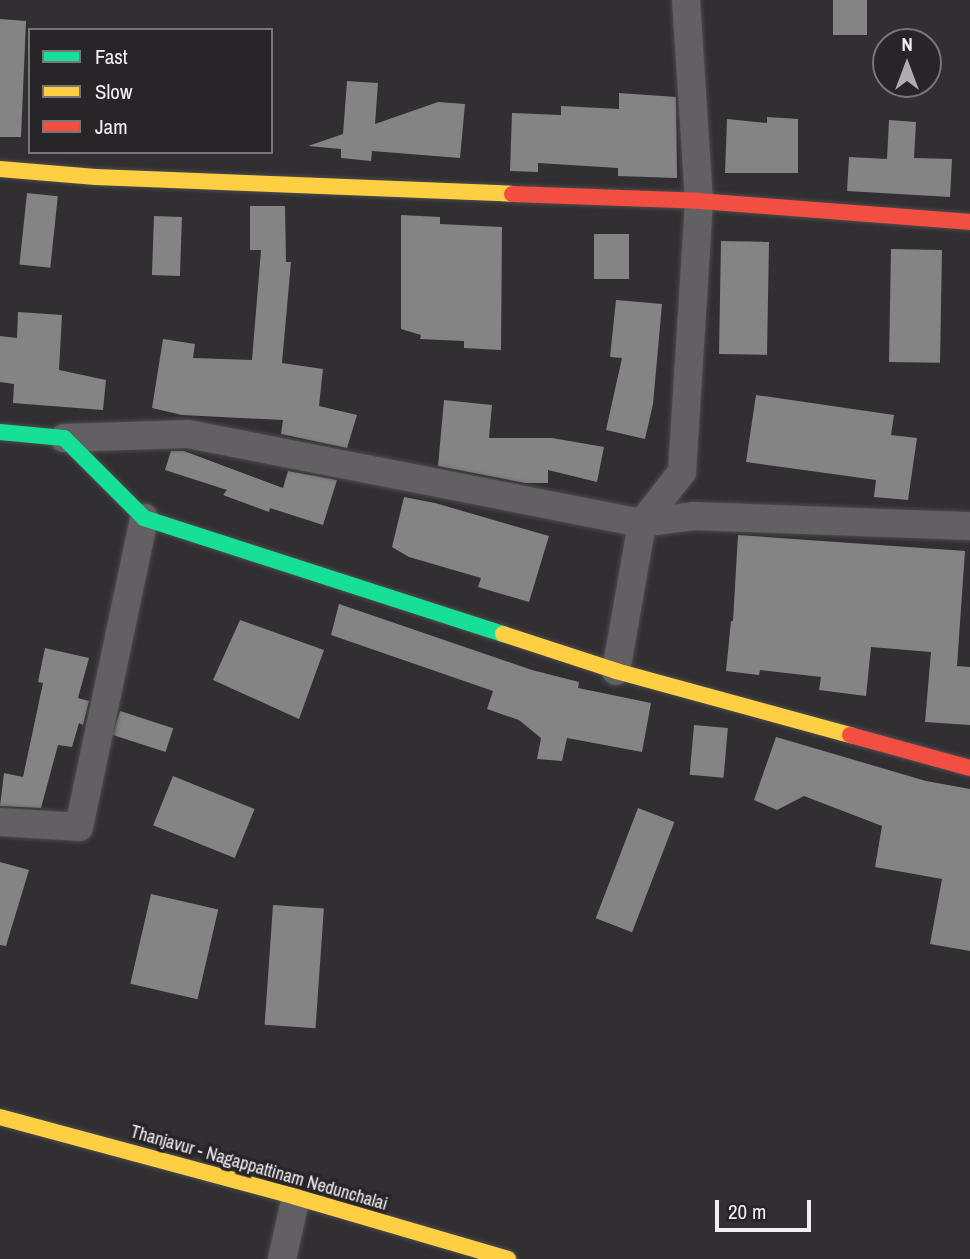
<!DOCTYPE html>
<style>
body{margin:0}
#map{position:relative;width:970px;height:1259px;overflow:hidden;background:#312f31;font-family:"Archivo Narrow",sans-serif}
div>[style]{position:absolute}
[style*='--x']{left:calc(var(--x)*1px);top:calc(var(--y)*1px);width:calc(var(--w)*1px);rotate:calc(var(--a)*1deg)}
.building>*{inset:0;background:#858485;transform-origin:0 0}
.roads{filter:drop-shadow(0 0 2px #4d4b4d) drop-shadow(0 0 2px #4d4b4d)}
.street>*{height:28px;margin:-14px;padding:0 14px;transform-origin:14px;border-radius:14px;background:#626062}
.fast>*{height:16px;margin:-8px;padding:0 8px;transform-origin:8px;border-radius:8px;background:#16e098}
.slow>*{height:16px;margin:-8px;padding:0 8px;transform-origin:8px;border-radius:8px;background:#ffcf43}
.jam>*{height:16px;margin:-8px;padding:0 8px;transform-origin:8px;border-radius:8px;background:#f24e42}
span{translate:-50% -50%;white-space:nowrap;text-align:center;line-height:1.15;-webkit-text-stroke:7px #282528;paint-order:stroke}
.street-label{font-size:18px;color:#f2eff2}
.legend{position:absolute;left:28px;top:28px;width:245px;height:126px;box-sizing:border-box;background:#282528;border:2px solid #797679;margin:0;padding:9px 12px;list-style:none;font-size:21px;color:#f2eff2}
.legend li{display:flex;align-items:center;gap:14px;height:35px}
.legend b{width:35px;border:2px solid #797679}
.north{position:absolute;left:872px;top:28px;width:70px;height:70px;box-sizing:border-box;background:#282528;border:2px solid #797679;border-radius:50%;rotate:0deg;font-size:19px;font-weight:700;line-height:28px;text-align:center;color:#f2eff2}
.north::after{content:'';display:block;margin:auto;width:24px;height:32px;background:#aeacae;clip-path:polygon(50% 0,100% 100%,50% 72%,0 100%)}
.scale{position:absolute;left:715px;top:1200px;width:96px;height:32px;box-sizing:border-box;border:4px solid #f2eff2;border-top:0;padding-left:9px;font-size:21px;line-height:24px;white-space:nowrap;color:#f2eff2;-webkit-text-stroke:5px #282528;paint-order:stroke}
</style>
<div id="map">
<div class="building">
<div style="left:833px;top:0;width:34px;height:35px"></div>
<div style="clip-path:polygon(0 19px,26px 21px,21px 137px,0 137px)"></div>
<div style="clip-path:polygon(347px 81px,378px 83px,375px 124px,438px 102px,465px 104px,460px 158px,372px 151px,371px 161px,341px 158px,341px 149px,308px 146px,343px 134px)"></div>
<div style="clip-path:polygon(619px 93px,676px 97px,677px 178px,618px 176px,618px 168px,538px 163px,538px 172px,510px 171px,512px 113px,561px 115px,561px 106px,619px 109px)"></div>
<div style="clip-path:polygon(767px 117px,798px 119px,798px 173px,725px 173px,727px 119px,767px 123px)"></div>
<div style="clip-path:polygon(889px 120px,916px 122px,914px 158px,952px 159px,950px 197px,847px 191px,849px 157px,887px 159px)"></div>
<div style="left:27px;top:193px;width:31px;height:72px;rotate:6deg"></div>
<div style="clip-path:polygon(250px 206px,285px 206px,286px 262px,291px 262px,282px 363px,323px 369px,319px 406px,357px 415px,347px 448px,281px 434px,283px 420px,182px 415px,152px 408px,163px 339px,195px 344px,193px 358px,252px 360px,261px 250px,250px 250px)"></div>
<div style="clip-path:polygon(401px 215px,440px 217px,440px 224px,502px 227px,501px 350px,464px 348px,464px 341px,420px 339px,421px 335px,401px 329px)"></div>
<div style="left:154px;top:216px;width:28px;height:59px;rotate:2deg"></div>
<div style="left:594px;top:234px;width:35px;height:45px"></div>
<div style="left:721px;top:241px;width:48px;height:113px;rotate:1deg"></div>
<div style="left:891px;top:249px;width:51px;height:113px;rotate:1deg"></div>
<div style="clip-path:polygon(616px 300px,662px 304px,653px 404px,645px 439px,606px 430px,622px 358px,610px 357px)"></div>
<div style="clip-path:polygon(18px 312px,62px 315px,59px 370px,106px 380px,103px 410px,13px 403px,14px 384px,0 382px,0 336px,17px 338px)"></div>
<div style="clip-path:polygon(756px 395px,894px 415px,891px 435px,917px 438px,908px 500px,874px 497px,876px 480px,746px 462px)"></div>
<div style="clip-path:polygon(444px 400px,492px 405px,489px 438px,552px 438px,604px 447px,597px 482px,548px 470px,548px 483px,525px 483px,438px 466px)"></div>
<div style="clip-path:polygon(171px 451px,184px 451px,283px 488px,288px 471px,337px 480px,323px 525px,270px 508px,269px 512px,223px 495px,227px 490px,165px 470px)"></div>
<div style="clip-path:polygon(404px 497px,435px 503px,549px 536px,529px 602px,478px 587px,481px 578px,409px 557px,392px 547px)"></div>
<div style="clip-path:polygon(738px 535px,965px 551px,957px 666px,970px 667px,970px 725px,925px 722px,931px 652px,871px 647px,866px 696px,819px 690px,821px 677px,760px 670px,759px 675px,726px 671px,731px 621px,733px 621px)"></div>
<div style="clip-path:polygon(339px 604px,532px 670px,579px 682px,578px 688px,651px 703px,642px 752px,567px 738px,562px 761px,537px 759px,541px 738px,519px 720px,487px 709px,493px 691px,331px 635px)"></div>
<div style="clip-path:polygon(240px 620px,324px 650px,299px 719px,213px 680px)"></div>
<div style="clip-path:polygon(45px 648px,89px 658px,78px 698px,89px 701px,83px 725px,79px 723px,72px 747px,58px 745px,41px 808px,0 806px,4px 773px,23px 777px,43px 683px,38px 682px)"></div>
<div style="left:120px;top:711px;width:56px;height:25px;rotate:18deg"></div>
<div style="left:694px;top:725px;width:34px;height:50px;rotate:5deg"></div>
<div style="clip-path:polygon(776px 737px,926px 781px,970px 789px,970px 951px,930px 944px,942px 879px,875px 867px,882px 826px,804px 796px,777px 810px,754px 800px)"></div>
<div style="left:173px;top:776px;width:88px;height:53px;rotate:22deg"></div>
<div style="left:638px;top:808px;width:39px;height:118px;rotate:21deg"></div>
<div style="clip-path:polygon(0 862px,29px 870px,6px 946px,0 945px)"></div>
<div style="left:151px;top:894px;width:69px;height:92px;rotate:13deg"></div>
<div style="left:273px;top:905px;width:51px;height:120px;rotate:4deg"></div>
</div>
<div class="roads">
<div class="street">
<div style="--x:64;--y:438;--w:124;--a:-1.8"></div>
<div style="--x:188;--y:434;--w:463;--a:11.1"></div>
<div style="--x:642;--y:523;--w:52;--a:-7.7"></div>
<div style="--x:694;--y:516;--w:276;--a:2.1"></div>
<div style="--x:616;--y:671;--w:150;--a:-80"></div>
<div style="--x:642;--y:523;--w:65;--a:-51.9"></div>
<div style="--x:682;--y:472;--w:272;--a:-86.4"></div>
<div style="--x:699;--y:201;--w:201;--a:-93.7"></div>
<div style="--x:0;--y:822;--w:79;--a:3.6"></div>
<div style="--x:79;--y:827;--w:316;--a:-78.1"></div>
<div style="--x:282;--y:1259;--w:64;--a:-77.3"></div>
</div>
<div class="fast">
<div style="--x:0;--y:432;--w:64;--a:5.4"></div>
<div style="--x:64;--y:438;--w:113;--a:45"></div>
<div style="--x:144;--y:518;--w:377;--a:17.9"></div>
</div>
<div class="slow">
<div style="--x:0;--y:169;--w:96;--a:4.8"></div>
<div style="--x:96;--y:177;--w:416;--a:2.3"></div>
<div style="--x:503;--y:634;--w:119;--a:18.1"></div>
<div style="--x:616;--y:671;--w:243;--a:15.3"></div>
<div style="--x:0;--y:1117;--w:307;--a:15.1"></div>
<div style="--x:296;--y:1197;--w:221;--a:16.3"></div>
</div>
<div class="jam">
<div style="--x:512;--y:194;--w:187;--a:2.1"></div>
<div style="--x:699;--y:201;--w:272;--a:4.4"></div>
<div style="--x:850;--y:735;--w:124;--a:15.4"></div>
</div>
</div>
<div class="street-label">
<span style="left:259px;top:1168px;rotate:16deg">Thanjavur - Nagappattinam Nedunchalai</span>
</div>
<ul class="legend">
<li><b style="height:9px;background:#16e098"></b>Fast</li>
<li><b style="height:9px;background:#ffcf43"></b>Slow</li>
<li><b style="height:9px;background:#f24e42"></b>Jam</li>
</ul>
<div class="north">N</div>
<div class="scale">20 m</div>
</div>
